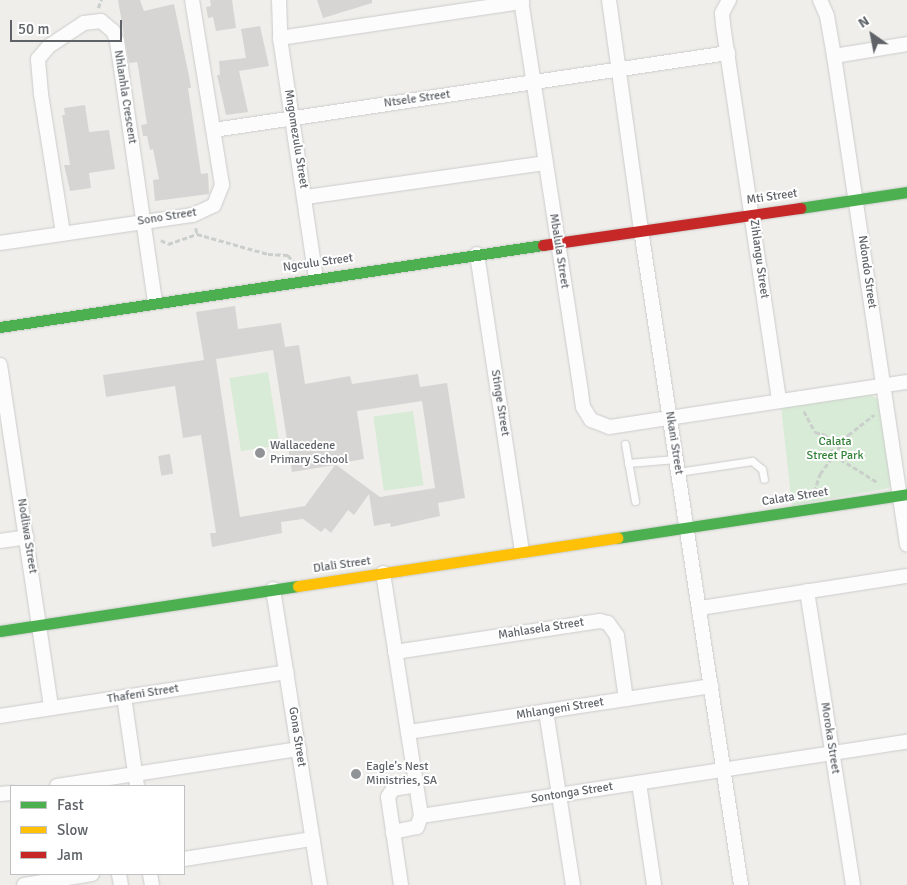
<!DOCTYPE html>
<style>
body{margin:0}
#map{position:relative;width:907px;height:885px;overflow:hidden;background:#efeeea;font-family:Signika,sans-serif}
div>[style]{position:absolute}
[style*='--x']{left:calc(var(--x)*1px);top:calc(var(--y)*1px);width:calc(var(--w)*1px);rotate:calc(var(--a)*1deg)}
.green>*{inset:0;background:#d8ebd6;transform-origin:0 0}
.building>*{inset:0;background:#d6d5d3;transform-origin:0 0}
.path>*{height:2.5px;margin-top:-1.25px;transform-origin:0;background:repeating-linear-gradient(90deg,#cacfcc 0 5px,transparent 0 7.5px)}
.roads{filter:drop-shadow(0 0 1px #cbcccc) drop-shadow(0 0 1px #cbcccc)}
.lane>*{height:7px;margin:-3.5px;padding:0 3.5px;transform-origin:3.5px;border-radius:3.5px;background:#fdfcfc}
.street>*{height:14px;margin:-7px;padding:0 7px;transform-origin:7px;border-radius:7px;background:#fdfcfc}
.fast>*{height:11px;margin:-5.5px;padding:0 5.5px;transform-origin:5.5px;border-radius:5.5px;background:#4caf50}
.slow>*{height:11px;margin:-5.5px;padding:0 5.5px;transform-origin:5.5px;border-radius:5.5px;background:#ffc107}
.jam>*{height:11px;margin:-5.5px;padding:0 5.5px;transform-origin:5.5px;border-radius:5.5px;background:#c62828}
.dots>*{width:14px;height:14px;translate:-50% -50%;box-sizing:border-box;border:2px solid #fff;border-radius:50%}
span{translate:-50% -50%;white-space:nowrap;text-align:center;line-height:1.15;-webkit-text-stroke:4px #fff;paint-order:stroke}
.street-label{font-size:12px;color:#5f6368}
.park-label{font-size:12px;color:#348238}
.poi-label{font-size:12px;color:#5f6368}
.left{translate:0 -50%;text-align:left}
.legend{position:absolute;left:10px;top:785px;width:175px;height:90px;box-sizing:border-box;background:#fff;border:1px solid #bfc1c3;margin:0;padding:6px 9px;list-style:none;font-size:15px;color:#5f6368}
.legend li{display:flex;align-items:center;gap:10px;height:25px}
.legend b{width:25px;border:1px solid #bfc1c3}
.north{position:absolute;left:847px;top:10px;width:50px;height:50px;-webkit-text-stroke:4px #fff;paint-order:stroke;rotate:327deg;font-size:14px;font-weight:700;line-height:20px;text-align:center;color:#5f6368}
.north::after{content:'';display:block;margin:auto;width:18px;height:22px;background:#5f6368;clip-path:polygon(50% 0,100% 100%,50% 72%,0 100%)}
.scale{position:absolute;left:10px;top:20px;width:112px;height:22px;box-sizing:border-box;border:2px solid #5f6368;border-top:0;padding-left:6px;font-size:15px;line-height:18px;white-space:nowrap;color:#5f6368;-webkit-text-stroke:4px #fff;paint-order:stroke}
</style>
<div id="map">
<div class="green">
<div style="left:268px;top:372px;width:74px;height:39px;rotate:81deg"></div>
<div style="clip-path:polygon(869px 394px,879px 400px,892px 481px,889px 488px,792px 506px,781px 407px)"></div>
<div style="left:413px;top:411px;width:75px;height:40px;rotate:82deg"></div>
</div>
<div class="building">
<div style="clip-path:polygon(118px 0,140px 0,144px 11px,174px 4px,189px 76px,191px 88px,188px 88px,201px 174px,208px 173px,209px 194px,155px 201px,153px 180px,159px 179px,153px 149px,150px 150px,147px 136px,143px 136px,141px 125px,147px 124px,138px 66px,137px 62px,129px 63px)"></div>
<div style="clip-path:polygon(210px 0,232px 0,236px 28px,216px 31px,213px 17px,208px 18px,206px 7px,211px 6px)"></div>
<div style="clip-path:polygon(317px 0,372px 0,372px 3px,323px 18px)"></div>
<div style="clip-path:polygon(260px 26px,269px 66px,239px 71px,248px 112px,226px 115px,217px 75px,220px 75px,219px 61px,246px 58px,241px 29px)"></div>
<div style="clip-path:polygon(85px 105px,89px 132px,109px 130px,115px 169px,89px 173px,91px 188px,70px 191px,64px 165px,70px 165px,62px 115px,65px 115px,64px 108px)"></div>
<div style="clip-path:polygon(evenodd,235px 306px,238px 329px,281px 323px,285px 347px,299px 345px,305px 384px,350px 376px,352px 384px,418px 374px,420px 387px,447px 383px,465px 498px,438px 503px,440px 516px,391px 527px,390px 523px,374px 526px,369px 494px,354px 515px,348px 510px,331px 533px,325px 528px,321px 532px,303px 519px,281px 522px,282px 533px,212px 547px,210px 533px,216px 533px,201px 435px,183px 438px,175px 386px,106px 397px,103px 375px,204px 360px,196px 312px,235px 306px,273px 350px,292px 472px,335px 465px,305px 506px,240px 517px,216px 359px,273px 350px,235px 306px,422px 401px,435px 488px,380px 497px,335px 464px,364px 459px,357px 411px,422px 401px)"></div>
<div style="left:170px;top:454px;width:20px;height:12px;rotate:81deg"></div>
</div>
<div class="path">
<div style="--x:98;--y:8;--w:9;--a:-69"></div>
<div style="--x:196;--y:228;--w:6;--a:81"></div>
<div style="--x:197;--y:234;--w:74;--a:15.7"></div>
<div style="--x:268;--y:254;--w:20;--a:3"></div>
<div style="--x:288;--y:255;--w:11;--a:52"></div>
<div style="--x:161;--y:240;--w:8;--a:30"></div>
<div style="--x:168;--y:244;--w:31;--a:-19"></div>
<div style="--x:804;--y:411;--w:24;--a:62"></div>
<div style="--x:815;--y:432;--w:11;--a:15"></div>
<div style="--x:826;--y:435;--w:22;--a:68"></div>
<div style="--x:834;--y:455;--w:51;--a:32.1"></div>
<div style="--x:814;--y:492;--w:19;--a:-72"></div>
<div style="--x:820;--y:474;--w:48;--a:-54.3"></div>
<div style="--x:848;--y:435;--w:33;--a:-38"></div>
</div>
<div class="roads">
<div class="lane">
<div style="--x:625;--y:444;--w:58;--a:80"></div>
<div style="--x:628;--y:463;--w:48;--a:-4.8"></div>
<div style="--x:678;--y:472;--w:75;--a:-8.5"></div>
<div style="--x:752;--y:461;--w:13;--a:39"></div>
<div style="--x:762;--y:469;--w:10;--a:79"></div>
</div>
<div class="street">
<div style="--x:279;--y:0;--w:38;--a:88"></div>
<div style="--x:280;--y:38;--w:243;--a:81.5"></div>
<div style="--x:521;--y:0;--w:398;--a:81.3"></div>
<div style="--x:581;--y:393;--w:14;--a:82"></div>
<div style="--x:583;--y:407;--w:15;--a:58"></div>
<div style="--x:591;--y:420;--w:19;--a:21"></div>
<div style="--x:609;--y:427;--w:301;--a:-8.6"></div>
<div style="--x:609;--y:0;--w:232;--a:82.1"></div>
<div style="--x:641;--y:230;--w:663;--a:81.32"></div>
<div style="--x:729;--y:0;--w:15;--a:118"></div>
<div style="--x:722;--y:13;--w:12;--a:85"></div>
<div style="--x:723;--y:25;--w:380;--a:81.5"></div>
<div style="--x:820;--y:0;--w:17;--a:66"></div>
<div style="--x:827;--y:16;--w:41;--a:80.1"></div>
<div style="--x:834;--y:56;--w:494;--a:81.5"></div>
<div style="--x:280;--y:38;--w:245;--a:-8.5"></div>
<div style="--x:834;--y:56;--w:74;--a:-9.3"></div>
<div style="--x:214;--y:130;--w:520;--a:-8.52"></div>
<div style="--x:306;--y:197;--w:241;--a:-8.1"></div>
<div style="--x:63;--y:233;--w:141;--a:-99"></div>
<div style="--x:41;--y:94;--w:35;--a:-95"></div>
<div style="--x:38;--y:59;--w:17;--a:-50"></div>
<div style="--x:49;--y:46;--w:42;--a:-33.3"></div>
<div style="--x:84;--y:23;--w:17;--a:-7"></div>
<div style="--x:101;--y:21;--w:16;--a:40"></div>
<div style="--x:113;--y:31;--w:11;--a:68"></div>
<div style="--x:117;--y:41;--w:263;--a:81.7"></div>
<div style="--x:0;--y:243;--w:195;--a:-8.3"></div>
<div style="--x:193;--y:215;--w:23;--a:-25"></div>
<div style="--x:214;--y:205;--w:22;--a:-68"></div>
<div style="--x:222;--y:185;--w:187;--a:-99.2"></div>
<div style="--x:477;--y:254;--w:301;--a:81.4"></div>
<div style="--x:0;--y:365;--w:346;--a:81.5"></div>
<div style="--x:0;--y:541;--w:27;--a:-8"></div>
<div style="--x:383;--y:573;--w:246;--a:81.1"></div>
<div style="--x:421;--y:816;--w:12;--a:110"></div>
<div style="--x:417;--y:827;--w:25;--a:168"></div>
<div style="--x:273;--y:589;--w:300;--a:81"></div>
<div style="--x:807;--y:591;--w:298;--a:81.1"></div>
<div style="--x:700;--y:608;--w:209;--a:-8.8"></div>
<div style="--x:395;--y:652;--w:207;--a:-8.6"></div>
<div style="--x:600;--y:621;--w:8;--a:14"></div>
<div style="--x:608;--y:623;--w:16;--a:55"></div>
<div style="--x:617;--y:636;--w:64;--a:81.9"></div>
<div style="--x:124;--y:697;--w:90;--a:81.7"></div>
<div style="--x:546;--y:711;--w:176;--a:81.2"></div>
<div style="--x:0;--y:716;--w:290;--a:-8.7"></div>
<div style="--x:408;--y:732;--w:307;--a:-8.6"></div>
<div style="--x:639;--y:783;--w:103;--a:81.6"></div>
<div style="--x:57;--y:786;--w:245;--a:-8.7"></div>
<div style="--x:0;--y:794;--w:11;--a:-5"></div>
<div style="--x:421;--y:816;--w:492;--a:-8.7"></div>
<div style="--x:184;--y:859;--w:130;--a:-8.9"></div>
<div style="--x:119;--y:874;--w:11;--a:80"></div>
<div style="--x:150;--y:874;--w:11;--a:80"></div>
<div style="--x:24;--y:885;--w:69;--a:-9.2"></div>
<div style="--x:401;--y:885;--w:89;--a:-98.4"></div>
<div style="--x:388;--y:797;--w:9;--a:-58"></div>
<div style="--x:393;--y:789;--w:23;--a:-10"></div>
</div>
<div class="fast">
<div style="--x:800;--y:208;--w:108;--a:-8.5"></div>
<div style="--x:0;--y:327;--w:549;--a:-8.59"></div>
<div style="--x:617;--y:538;--w:293;--a:-8.6"></div>
<div style="--x:0;--y:631;--w:301;--a:-8.6"></div>
</div>
<div class="slow">
<div style="--x:298;--y:586;--w:323;--a:-8.6"></div>
</div>
<div class="jam">
<div style="--x:543;--y:245;--w:260;--a:-8.2"></div>
</div>
</div>
<div class="dots">
<div style="left:260px;top:453px;background:#919496"></div>
<div style="left:356px;top:774px;background:#919496"></div>
</div>
<div class="street-label">
<span style="left:125px;top:97px;rotate:81deg">Nhlanhla Crescent</span>
<span style="left:417px;top:99px;rotate:-8deg">Ntsele Street</span>
<span style="left:296px;top:139px;rotate:81deg">Mngomezulu Street</span>
<span style="left:772px;top:197px;rotate:-8deg">Mti Street</span>
<span style="left:167px;top:217px;rotate:-9deg">Sono Street</span>
<span style="left:559px;top:251px;rotate:81deg">Mbalula Street</span>
<span style="left:759px;top:259px;rotate:82deg">Zihlangu Street</span>
<span style="left:318px;top:263px;rotate:-8deg">Ngculu Street</span>
<span style="left:867px;top:272px;rotate:82deg">Ndondo Street</span>
<span style="left:500px;top:403px;rotate:81deg">Stinge Street</span>
<span style="left:674px;top:443px;rotate:81deg">Nkani Street</span>
<span style="left:795px;top:497px;rotate:-9deg">Calata Street</span>
<span style="left:27px;top:536px;rotate:81deg">Nodliwa Street</span>
<span style="left:342px;top:565px;rotate:-8deg">Dlali Street</span>
<span style="left:541px;top:629px;rotate:-9deg">Mahlasela Street</span>
<span style="left:143px;top:694px;rotate:-9deg">Thafeni Street</span>
<span style="left:560px;top:709px;rotate:-9deg">Mhlangeni Street</span>
<span style="left:297px;top:737px;rotate:81deg">Gona Street</span>
<span style="left:830px;top:738px;rotate:81deg">Moroka Street</span>
<span style="left:572px;top:793px;rotate:-9deg">Sontonga Street</span>
</div>
<div class="park-label">
<span style="left:835px;top:449px">Calata<br>Street Park</span>
</div>
<div class="poi-label">
<span class="left" style="left:270px;top:453px">Wallacedene<br>Primary School</span>
<span class="left" style="left:366px;top:774px">Eagle's Nest<br>Ministries, SA</span>
</div>
<ul class="legend">
<li><b style="height:6px;background:#4caf50"></b>Fast</li>
<li><b style="height:6px;background:#ffc107"></b>Slow</li>
<li><b style="height:6px;background:#c62828"></b>Jam</li>
</ul>
<div class="north">N</div>
<div class="scale">50 m</div>
</div>
